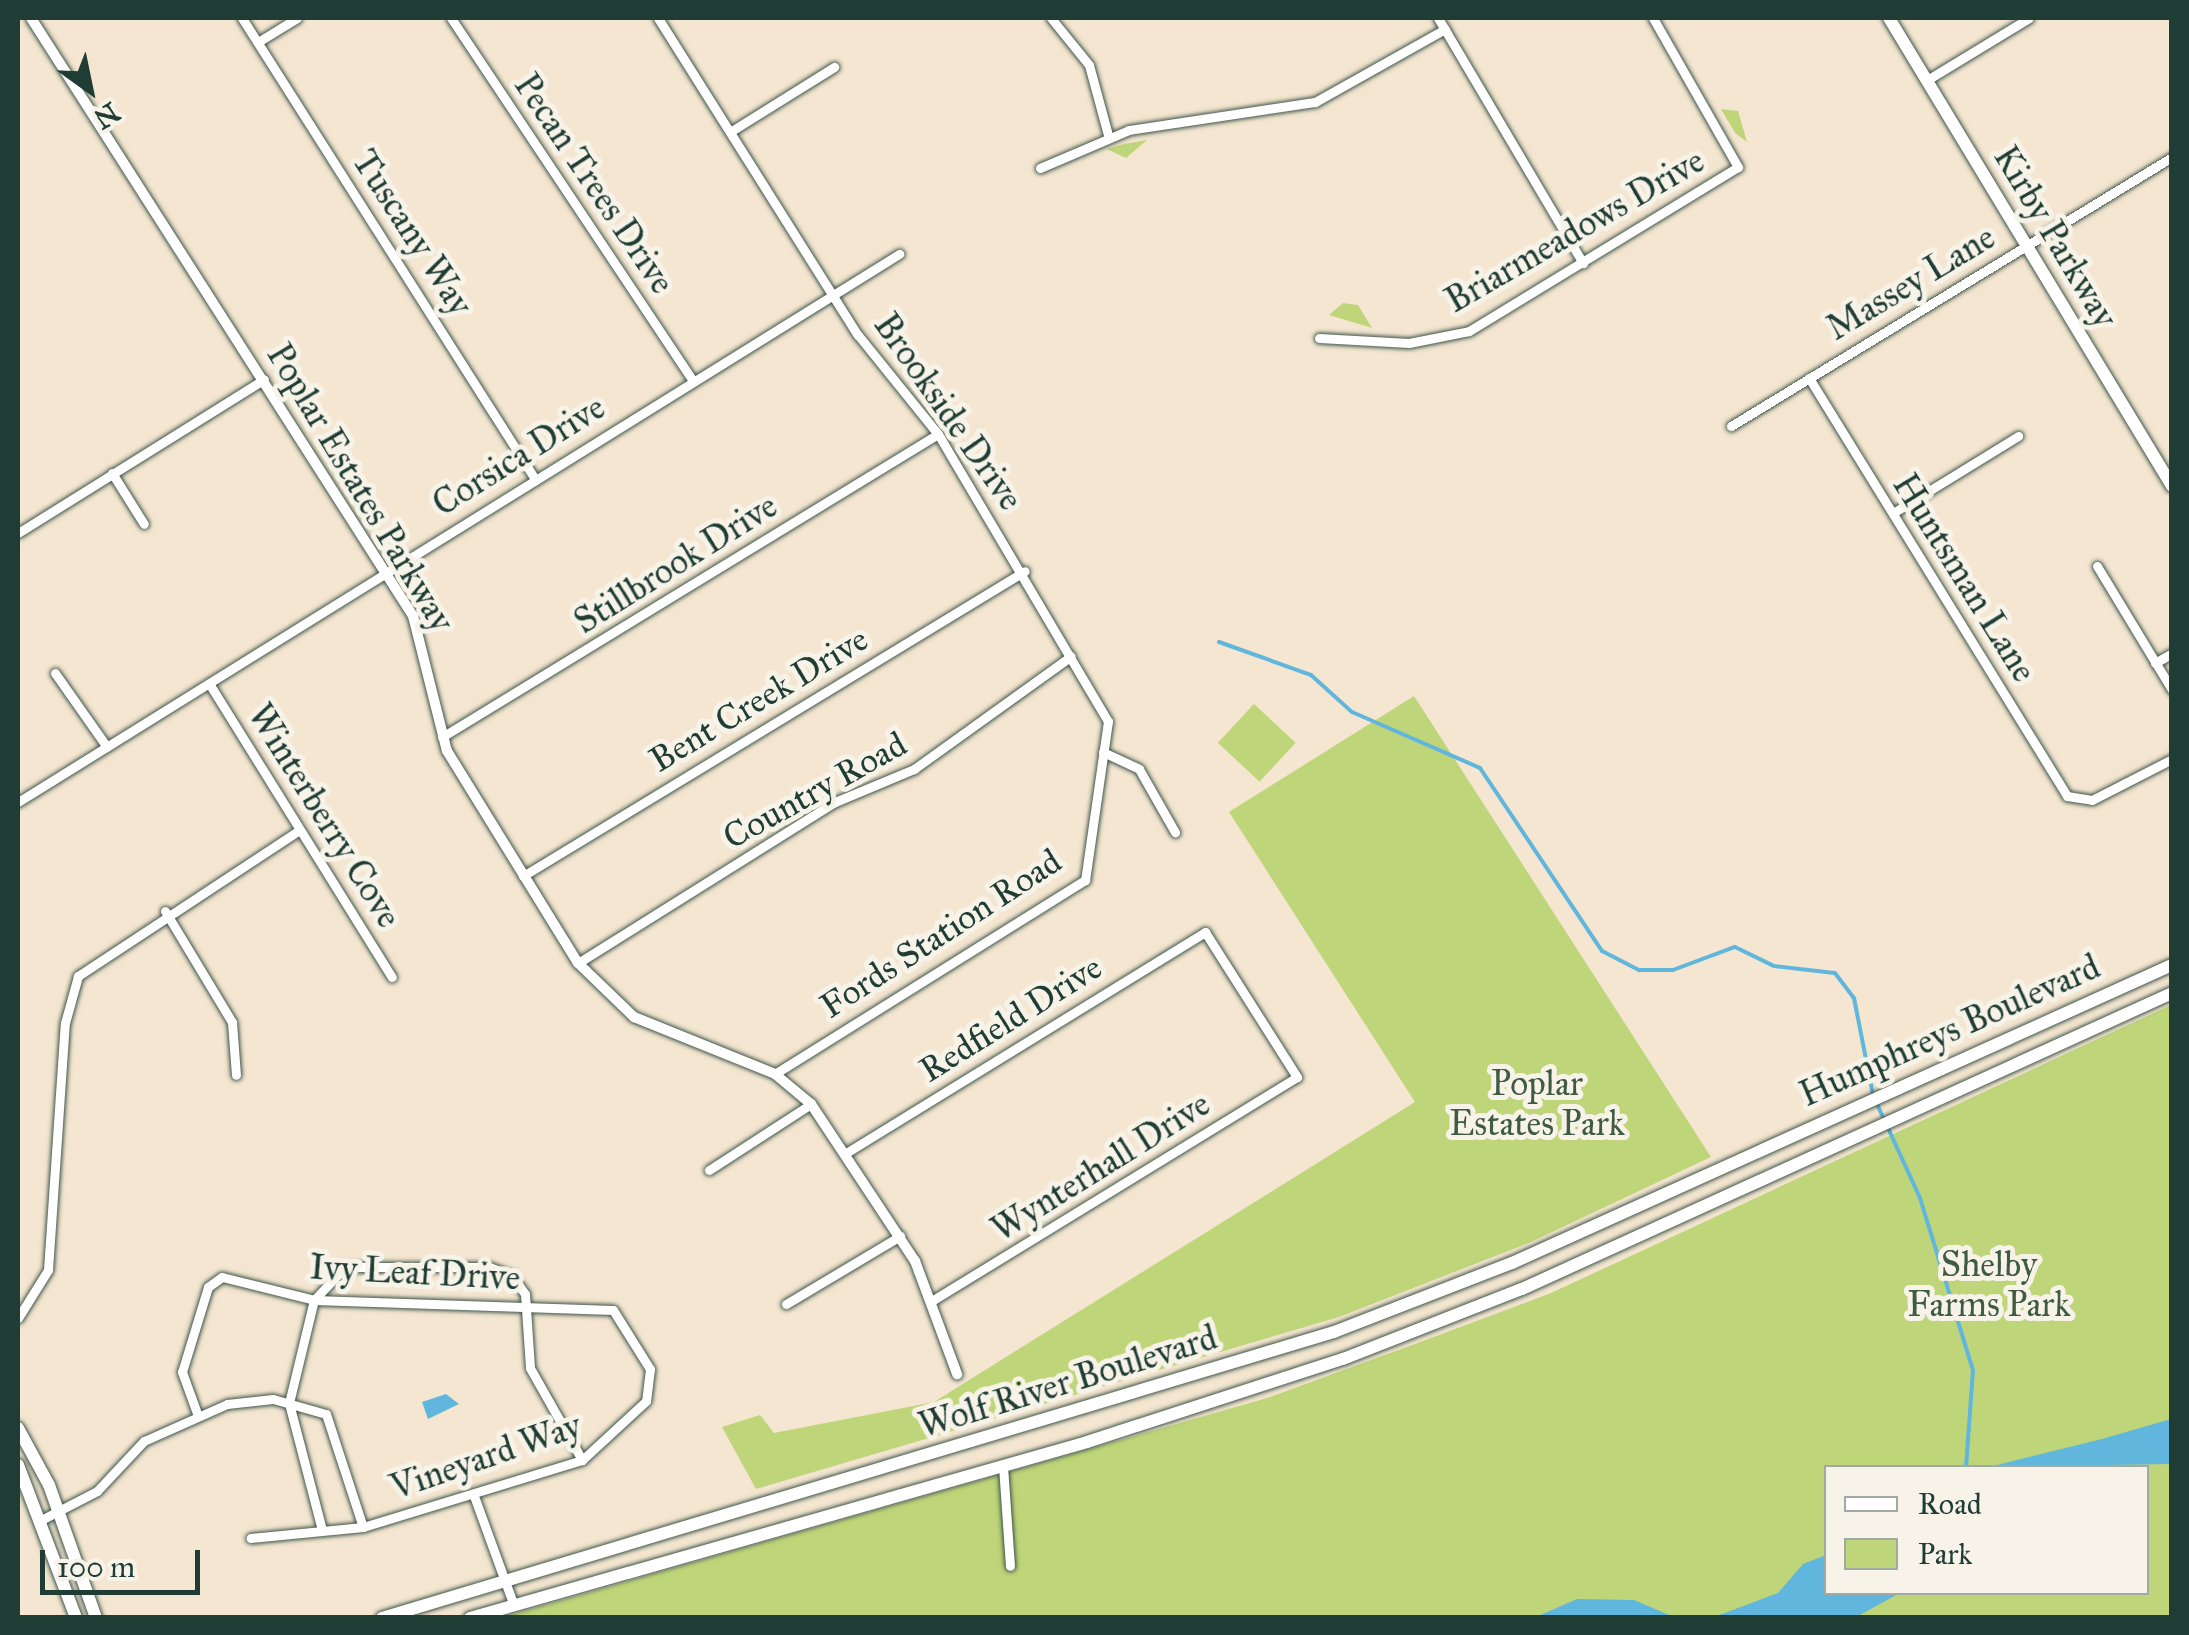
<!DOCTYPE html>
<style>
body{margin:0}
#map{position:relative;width:2189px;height:1635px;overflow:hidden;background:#f4e6d0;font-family:"IM FELL Great Primer",serif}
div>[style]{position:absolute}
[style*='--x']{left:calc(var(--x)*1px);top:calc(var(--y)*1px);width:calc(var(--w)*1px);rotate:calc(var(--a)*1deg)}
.green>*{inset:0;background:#bfd579;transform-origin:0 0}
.water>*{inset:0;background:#60b6dd}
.stream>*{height:4px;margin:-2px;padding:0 2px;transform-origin:2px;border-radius:2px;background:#60b6dd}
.roads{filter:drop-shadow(0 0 2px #3f564b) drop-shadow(0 0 2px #3f564b)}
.minor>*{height:9px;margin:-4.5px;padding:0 4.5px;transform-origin:4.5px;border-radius:4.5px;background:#fff}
.tertiary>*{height:10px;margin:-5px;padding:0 5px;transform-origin:5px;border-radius:5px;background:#fff}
.secondary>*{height:12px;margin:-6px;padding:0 6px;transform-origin:6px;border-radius:6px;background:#fff}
span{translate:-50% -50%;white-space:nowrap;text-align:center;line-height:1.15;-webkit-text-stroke:10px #f7f3e8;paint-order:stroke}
.street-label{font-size:35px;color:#1f3d34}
.park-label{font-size:35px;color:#3f5b42}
.frame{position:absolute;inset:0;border:20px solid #1f3d34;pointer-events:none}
.legend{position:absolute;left:1824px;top:1465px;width:325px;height:130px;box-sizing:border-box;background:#f7f3e8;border:2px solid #a1aaa0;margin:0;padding:12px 18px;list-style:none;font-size:30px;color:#1f3d34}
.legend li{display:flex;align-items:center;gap:20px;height:50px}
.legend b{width:50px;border:2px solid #a1aaa0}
.north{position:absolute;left:40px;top:40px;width:100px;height:100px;-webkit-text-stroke:8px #f7f3e8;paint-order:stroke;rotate:147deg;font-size:28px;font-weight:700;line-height:40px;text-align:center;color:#1f3d34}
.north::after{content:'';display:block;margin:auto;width:35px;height:45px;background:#1f3d34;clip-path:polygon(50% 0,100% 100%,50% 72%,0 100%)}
.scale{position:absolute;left:40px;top:1550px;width:160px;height:45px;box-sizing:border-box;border:5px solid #1f3d34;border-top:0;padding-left:12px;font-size:30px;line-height:35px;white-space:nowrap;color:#1f3d34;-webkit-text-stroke:8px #f7f3e8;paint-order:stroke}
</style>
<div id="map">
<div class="green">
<div style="clip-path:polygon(1721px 109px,1738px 111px,1747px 142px,1735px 133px)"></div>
<div style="clip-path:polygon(1147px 140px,1126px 158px,1107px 149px,1124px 144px)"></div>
<div style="clip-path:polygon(1343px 303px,1358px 305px,1372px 328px,1329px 315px)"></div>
<div style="clip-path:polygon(1414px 696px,1711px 1157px,1531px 1242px,1339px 1317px,756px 1489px,722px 1427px,760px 1415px,774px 1433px,934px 1402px,1415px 1102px,1229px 812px)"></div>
<div style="left:1254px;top:704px;width:57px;height:53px;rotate:43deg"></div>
<div style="clip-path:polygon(evenodd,2171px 1005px,2171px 1617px,500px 1618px,1267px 1398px,1415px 1344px,1551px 1293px,2171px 1005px,1826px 1468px,2146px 1468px,2146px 1592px,1826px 1592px,1826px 1468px)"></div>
</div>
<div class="water">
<div style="clip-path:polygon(446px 1394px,459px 1404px,428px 1419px,422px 1402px)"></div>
<div style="clip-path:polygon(2171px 1419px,2171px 1464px,1989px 1467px,2102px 1439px)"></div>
<div style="clip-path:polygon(1826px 1555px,1826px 1592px,1900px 1593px,1856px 1617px,1714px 1617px,1778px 1593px,1803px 1564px)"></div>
<div style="clip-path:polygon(1577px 1599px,1634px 1600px,1674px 1617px,1536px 1617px)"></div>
</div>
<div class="stream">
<div style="--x:1219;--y:642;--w:98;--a:19.7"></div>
<div style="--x:1311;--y:675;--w:55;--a:42.1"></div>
<div style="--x:1352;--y:712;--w:140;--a:23.6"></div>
<div style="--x:1480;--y:768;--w:220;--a:56.3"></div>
<div style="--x:1602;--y:951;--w:42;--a:27.2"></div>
<div style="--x:1639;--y:970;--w:34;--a:0"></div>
<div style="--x:1673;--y:970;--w:66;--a:-20.4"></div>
<div style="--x:1735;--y:947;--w:43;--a:26"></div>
<div style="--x:1774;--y:966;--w:61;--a:6.5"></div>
<div style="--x:1835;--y:973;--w:31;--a:53"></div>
<div style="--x:1854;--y:998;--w:99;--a:78.9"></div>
<div style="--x:1877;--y:1104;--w:103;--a:65.4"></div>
<div style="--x:1920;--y:1198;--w:180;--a:72.9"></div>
<div style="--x:1973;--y:1370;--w:98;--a:94.1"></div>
</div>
<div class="roads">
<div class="minor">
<div style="--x:242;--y:18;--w:546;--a:57.56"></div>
<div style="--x:451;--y:18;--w:436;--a:56.3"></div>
<div style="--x:658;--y:18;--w:375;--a:57.8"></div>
<div style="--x:858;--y:335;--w:127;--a:51.1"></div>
<div style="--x:938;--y:434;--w:334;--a:59.4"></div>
<div style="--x:1108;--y:721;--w:161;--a:98.2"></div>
<div style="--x:1085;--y:880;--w:366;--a:148"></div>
<div style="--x:1051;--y:18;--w:60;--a:51"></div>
<div style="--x:1089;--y:65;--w:73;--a:74.8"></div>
<div style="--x:1438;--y:18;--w:285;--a:59.4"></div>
<div style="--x:258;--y:42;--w:46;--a:-31.6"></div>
<div style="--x:1927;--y:80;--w:119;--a:-31.3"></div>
<div style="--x:730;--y:132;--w:123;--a:-32"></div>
<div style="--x:1040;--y:168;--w:97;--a:-23.1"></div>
<div style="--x:1129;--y:130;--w:188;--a:-8.6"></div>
<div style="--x:1315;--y:102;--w:149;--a:-29.3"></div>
<div style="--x:1319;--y:338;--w:90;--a:3.2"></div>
<div style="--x:1409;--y:343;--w:61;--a:-11.3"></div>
<div style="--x:1469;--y:331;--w:315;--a:-31.4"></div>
<div style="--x:1738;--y:167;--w:172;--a:-119.7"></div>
<div style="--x:1809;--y:378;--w:491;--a:58.3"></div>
<div style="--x:2067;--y:796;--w:25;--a:9"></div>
<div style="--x:2092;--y:800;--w:90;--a:-27.1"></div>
<div style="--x:1731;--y:426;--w:517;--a:-31.38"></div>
<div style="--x:112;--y:473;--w:60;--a:57.9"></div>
<div style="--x:1893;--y:513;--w:147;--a:-31.6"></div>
<div style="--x:18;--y:533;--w:290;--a:-32"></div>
<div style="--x:2097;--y:566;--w:145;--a:58.8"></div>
<div style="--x:2155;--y:663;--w:20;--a:-30"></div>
<div style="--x:55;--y:673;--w:90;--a:54.9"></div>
<div style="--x:210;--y:685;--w:344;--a:58.1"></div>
<div style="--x:442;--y:737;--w:581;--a:-31.42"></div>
<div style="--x:1103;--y:752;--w:40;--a:25"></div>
<div style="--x:1139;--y:769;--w:73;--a:60.3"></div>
<div style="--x:18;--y:802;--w:1038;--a:-31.88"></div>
<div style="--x:523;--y:876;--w:587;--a:-31.28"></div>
<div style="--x:165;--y:911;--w:130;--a:58.9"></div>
<div style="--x:232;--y:1022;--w:53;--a:85.7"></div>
<div style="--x:578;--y:963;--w:303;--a:-32.1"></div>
<div style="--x:835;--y:802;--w:86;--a:-22.7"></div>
<div style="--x:914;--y:769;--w:193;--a:-35.7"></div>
<div style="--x:846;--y:1153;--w:422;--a:-31.6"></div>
<div style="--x:1205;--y:932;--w:172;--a:57.6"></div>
<div style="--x:1297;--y:1077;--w:427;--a:148.5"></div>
<div style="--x:709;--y:1170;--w:121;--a:-32.9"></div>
<div style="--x:786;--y:1304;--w:133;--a:-30.8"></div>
<div style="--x:18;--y:1318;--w:57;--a:-58"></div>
<div style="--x:48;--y:1270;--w:248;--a:-86.1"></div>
<div style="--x:65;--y:1023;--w:49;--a:-74.5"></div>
<div style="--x:78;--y:976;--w:263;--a:-33.4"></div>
<div style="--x:198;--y:1416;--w:47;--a:-110"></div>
<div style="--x:182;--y:1372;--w:89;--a:-73"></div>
<div style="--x:208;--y:1287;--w:17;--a:-36"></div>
<div style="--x:222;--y:1277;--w:95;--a:14"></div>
<div style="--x:314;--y:1300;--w:299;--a:1.9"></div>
<div style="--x:613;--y:1310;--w:70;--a:57.9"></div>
<div style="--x:650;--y:1369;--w:32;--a:97"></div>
<div style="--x:646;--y:1401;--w:87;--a:137.3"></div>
<div style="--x:582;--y:1460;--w:229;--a:163"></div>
<div style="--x:363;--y:1527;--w:113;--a:174.4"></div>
<div style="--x:1003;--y:1466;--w:100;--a:86"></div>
<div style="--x:474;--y:1496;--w:114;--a:70"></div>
<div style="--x:43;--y:1519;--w:61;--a:-27.4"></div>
<div style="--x:97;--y:1491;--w:69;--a:-46.8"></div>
<div style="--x:144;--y:1441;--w:91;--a:-24"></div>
<div style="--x:227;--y:1404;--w:46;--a:-6.2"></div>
<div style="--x:273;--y:1399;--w:55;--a:15.8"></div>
<div style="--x:326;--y:1414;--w:119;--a:71.9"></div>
<div style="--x:322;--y:1530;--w:131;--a:-104.6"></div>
<div style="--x:289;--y:1403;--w:106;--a:-76.4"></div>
<div style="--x:314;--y:1300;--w:45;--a:-46.8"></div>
<div style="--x:345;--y:1267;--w:144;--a:0"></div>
<div style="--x:489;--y:1267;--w:25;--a:21"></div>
<div style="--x:512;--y:1276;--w:22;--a:54"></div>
<div style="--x:525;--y:1294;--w:74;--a:86.1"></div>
<div style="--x:530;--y:1368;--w:106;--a:60.5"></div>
</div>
<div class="tertiary">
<div style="--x:31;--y:18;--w:710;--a:57.43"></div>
<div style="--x:413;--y:616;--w:139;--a:75.9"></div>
<div style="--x:447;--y:751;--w:249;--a:58.3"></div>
<div style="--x:578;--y:963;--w:78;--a:44"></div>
<div style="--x:634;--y:1017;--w:152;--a:22"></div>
<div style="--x:775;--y:1074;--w:47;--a:39.8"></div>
<div style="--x:811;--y:1104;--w:188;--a:56.5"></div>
<div style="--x:915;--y:1261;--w:121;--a:69.6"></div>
</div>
<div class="secondary">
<div style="--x:1889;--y:18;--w:547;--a:58.84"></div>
<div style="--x:18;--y:1428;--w:65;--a:61.5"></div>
<div style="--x:49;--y:1485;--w:141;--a:70.5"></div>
<div style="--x:18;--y:1465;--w:164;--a:69.2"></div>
<div style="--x:382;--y:1618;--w:994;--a:-16.72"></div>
<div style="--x:1334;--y:1332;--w:191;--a:-21.2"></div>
<div style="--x:1512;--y:1263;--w:724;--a:-24.3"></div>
<div style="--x:470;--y:1618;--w:642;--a:-15.92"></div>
<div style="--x:1087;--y:1442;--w:269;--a:-18"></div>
<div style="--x:1343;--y:1359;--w:192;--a:-21.4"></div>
<div style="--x:1522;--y:1289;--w:714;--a:-24.48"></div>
</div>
</div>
<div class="street-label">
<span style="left:594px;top:184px;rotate:56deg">Pecan Trees Drive</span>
<span style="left:1575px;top:231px;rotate:-30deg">Briarmeadows Drive</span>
<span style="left:412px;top:233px;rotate:57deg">Tuscany Way</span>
<span style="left:2055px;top:237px;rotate:59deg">Kirby Parkway</span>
<span style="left:1911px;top:283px;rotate:-31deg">Massey Lane</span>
<span style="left:948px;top:412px;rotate:55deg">Brookside Drive</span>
<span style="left:519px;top:456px;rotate:-32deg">Corsica Drive</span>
<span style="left:360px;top:488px;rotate:59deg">Poplar Estates Parkway</span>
<span style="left:676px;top:564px;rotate:-32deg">Stillbrook Drive</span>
<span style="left:1964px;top:578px;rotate:58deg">Huntsman Lane</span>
<span style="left:759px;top:700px;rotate:-31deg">Bent Creek Drive</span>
<span style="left:815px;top:791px;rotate:-29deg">Country Road</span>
<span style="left:324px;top:816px;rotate:58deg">Winterberry Cove</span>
<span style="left:941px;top:934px;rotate:-33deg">Fords Station Road</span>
<span style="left:1011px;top:1019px;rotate:-32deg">Redfield Drive</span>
<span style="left:1950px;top:1031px;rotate:-24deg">Humphreys Boulevard</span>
<span style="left:1101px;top:1167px;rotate:-32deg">Wynterhall Drive</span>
<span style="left:415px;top:1273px;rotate:3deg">Ivy Leaf Drive</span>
<span style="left:1068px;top:1382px;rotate:-17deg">Wolf River Boulevard</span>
<span style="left:486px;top:1457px;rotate:-19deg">Vineyard Way</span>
</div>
<div class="park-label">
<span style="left:1537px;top:1104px">Poplar<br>Estates Park</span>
<span style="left:1989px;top:1285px">Shelby<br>Farms Park</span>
</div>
<div class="frame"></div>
<ul class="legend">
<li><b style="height:12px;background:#fff"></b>Road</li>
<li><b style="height:28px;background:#bfd579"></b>Park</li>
</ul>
<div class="north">N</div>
<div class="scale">100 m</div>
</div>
